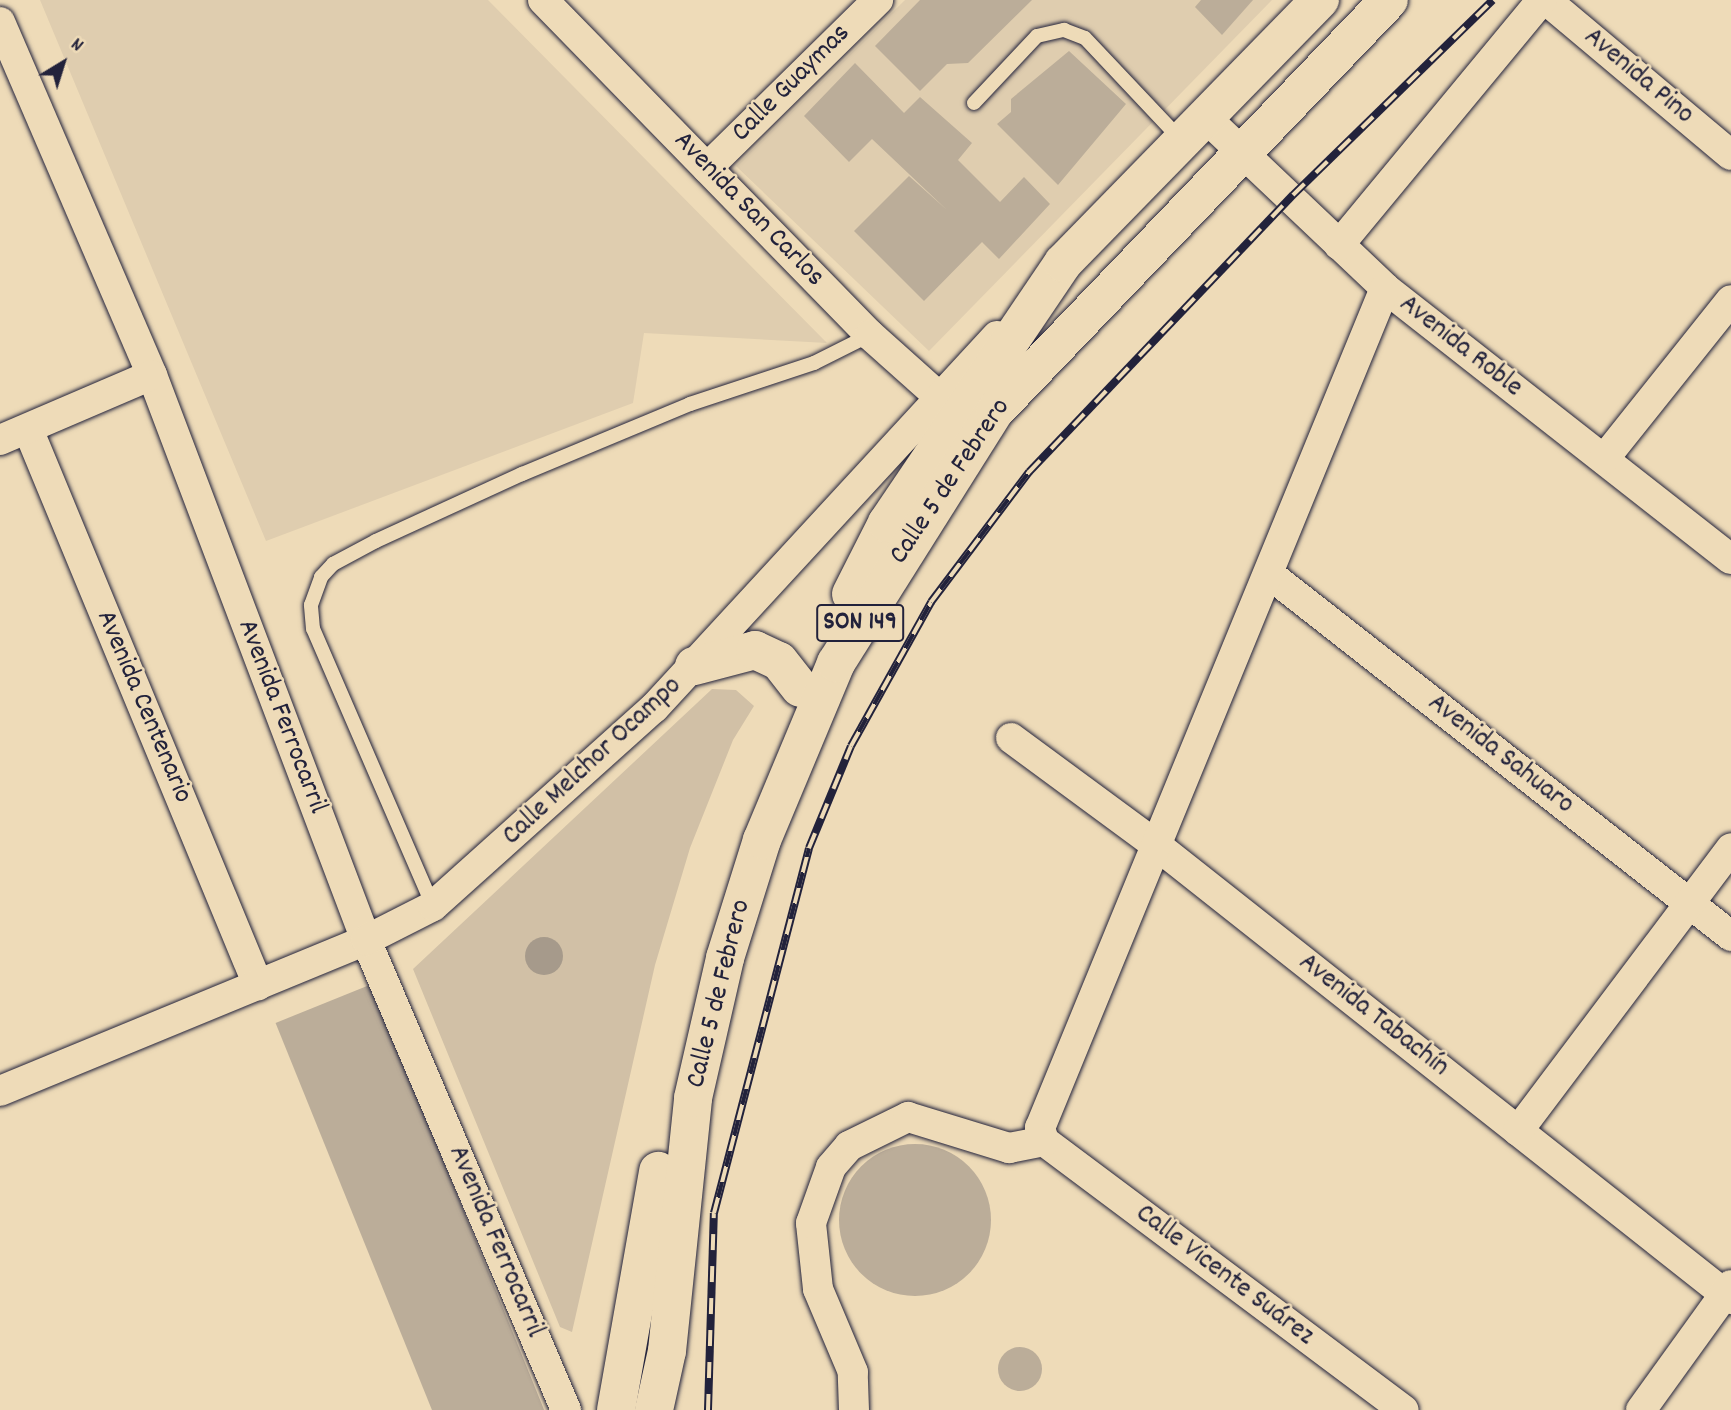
<!DOCTYPE html>
<meta charset="utf-8">
<style>
body{margin:0}
#map{position:relative;width:1731px;height:1410px;overflow:hidden;background:#eedbb8;font-family:Dekko,sans-serif}
div>[style]{position:absolute}
[style*='--x']{left:calc(var(--x)*1px);top:calc(var(--y)*1px);width:calc(var(--w)*1px);rotate:calc(var(--a)*1deg)}
.built>*{inset:0;background:#dfcdaf}
.green>*{inset:0;background:#d1c0a6}
.water>*{inset:0;background:#a69a8b}
.round{border-radius:50%}
.building>*{inset:0;background:#bbad99;transform-origin:0 0}
.roads{filter:drop-shadow(0 0 2px #22223b) drop-shadow(0 0 2px #22223b)}
.service>*{height:14px;margin:-7px;padding:0 7px;transform-origin:7px;border-radius:7px;background:#eedbb8}
.minor>*{height:30px;margin:-15px;padding:0 15px;transform-origin:15px;border-radius:15px;background:#eedbb8}
.primary>*{height:38px;margin:-19px;padding:0 19px;transform-origin:19px;border-radius:19px;background:#eedbb8}
.rail>*{height:8px;margin-top:-4px;transform-origin:0;background:repeating-linear-gradient(90deg,#eedbb8 0 16px,#22223b 0 32px);box-sizing:border-box;border-block:2px solid #22223b}
span{translate:-50% -50%;white-space:nowrap;text-align:center;line-height:1.15;-webkit-text-stroke:5px #eedbb8;paint-order:stroke}
.shield-label span{padding:2px 5px;background:#eedbb8;border:2px solid;border-radius:5px;-webkit-text-stroke-width:0}
.shield-label{font-size:26px;color:#22223b;font-weight:700}
.street-label{font-size:28px;color:#22223b}
.north{position:absolute;left:28px;top:28px;width:70px;height:70px;-webkit-text-stroke:5px #eedbb8;paint-order:stroke;rotate:38deg;font-size:19px;font-weight:700;line-height:28px;text-align:center;color:#22223b}
.north::after{content:'';display:block;margin:auto;width:24px;height:32px;background:#22223b;clip-path:polygon(50% 0,100% 100%,50% 72%,0 100%)}
</style>
<div id="map">
<div class="built">
<div style="clip-path:polygon(40px 0,488px 0,827px 343px,644px 333px,633px 403px,266px 541px)"></div>
<div style="clip-path:polygon(905px 0,1272px 0,929px 351px,736px 166px)"></div>
</div>
<div class="green">
<div style="clip-path:polygon(712px 689px,736px 690px,754px 706px,733px 740px,690px 848px,655px 965px,572px 1332px,560px 1327px,413px 969px)"></div>
</div>
<div class="water">
<div class="round" style="left:525px;top:937px;width:38px;height:38px"></div>
</div>
<div class="building">
<div style="clip-path:polygon(920px 0,1032px 0,968px 63px,947px 64px,920px 91px,875px 46px)"></div>
<div style="clip-path:polygon(1201px 0,1253px 0,1222px 35px,1195px 7px)"></div>
<div style="clip-path:polygon(1069px 51px,1126px 104px,1058px 185px,997px 124px,1011px 112px,1011px 99px)"></div>
<div style="clip-path:polygon(855px 63px,904px 113px,920px 97px,972px 143px,958px 160px,1000px 202px,1024px 177px,1050px 204px,999px 259px,982px 242px,924px 301px,854px 231px,909px 176px,947px 210px,872px 139px,849px 162px,804px 116px)"></div>
<div style="left:372px;top:984px;width:460px;height:104px;rotate:68deg"></div>
<div class="round" style="left:839px;top:1144px;width:152px;height:152px"></div>
<div class="round" style="left:998px;top:1347px;width:44px;height:44px"></div>
</div>
<div class="roads">
<div class="service">
<div style="--x:974;--y:103;--w:92;--a:-46.8"></div>
<div style="--x:1037;--y:36;--w:28;--a:-13"></div>
<div style="--x:1064;--y:30;--w:22;--a:21"></div>
<div style="--x:1085;--y:38;--w:140;--a:46.7"></div>
<div style="--x:433;--y:906;--w:302;--a:-113.4"></div>
<div style="--x:313;--y:629;--w:24;--a:-95"></div>
<div style="--x:311;--y:605;--w:30;--a:-70"></div>
<div style="--x:321;--y:577;--w:18;--a:-47"></div>
<div style="--x:333;--y:564;--w:49;--a:-28.1"></div>
<div style="--x:376;--y:541;--w:161;--a:-24.7"></div>
<div style="--x:522;--y:474;--w:182;--a:-22.6"></div>
<div style="--x:690;--y:404;--w:131;--a:-18.3"></div>
<div style="--x:814;--y:363;--w:63;--a:-26.6"></div>
</div>
<div class="minor">
<div style="--x:543;--y:0;--w:468;--a:45.7"></div>
<div style="--x:870;--y:335;--w:115;--a:41.8"></div>
<div style="--x:1546;--y:0;--w:241;--a:40"></div>
<div style="--x:0;--y:22;--w:384;--a:66.7"></div>
<div style="--x:152;--y:375;--w:604;--a:69.26"></div>
<div style="--x:366;--y:940;--w:511;--a:66.95"></div>
<div style="--x:1205;--y:117;--w:248;--a:43.5"></div>
<div style="--x:1385;--y:288;--w:439;--a:38.1"></div>
<div style="--x:707;--y:168;--w:240;--a:-44.5"></div>
<div style="--x:1339;--y:245;--w:318;--a:-50.4"></div>
<div style="--x:28;--y:429;--w:602;--a:67.53"></div>
<div style="--x:0;--y:440;--w:165;--a:-23.2"></div>
<div style="--x:1604;--y:459;--w:203;--a:-51.4"></div>
<div style="--x:1269;--y:574;--w:587;--a:38.08"></div>
<div style="--x:1011;--y:738;--w:185;--a:36.4"></div>
<div style="--x:1160;--y:848;--w:728;--a:38.3"></div>
<div style="--x:0;--y:1091;--w:396;--a:-22.4"></div>
<div style="--x:366;--y:940;--w:75;--a:-26.9"></div>
<div style="--x:433;--y:906;--w:297;--a:-41.9"></div>
<div style="--x:654;--y:708;--w:506;--a:-47.32"></div>
<div style="--x:1518;--y:1131;--w:354;--a:-53"></div>
<div style="--x:1044;--y:1141;--w:14;--a:-107"></div>
<div style="--x:1040;--y:1128;--w:908;--a:-67.67"></div>
<div style="--x:1044;--y:1141;--w:449;--a:36.8"></div>
<div style="--x:854;--y:1410;--w:38;--a:-92"></div>
<div style="--x:853;--y:1372;--w:90;--a:-112.9"></div>
<div style="--x:818;--y:1289;--w:66;--a:-96.1"></div>
<div style="--x:811;--y:1223;--w:59;--a:-70.3"></div>
<div style="--x:831;--y:1167;--w:28;--a:-49"></div>
<div style="--x:849;--y:1146;--w:66;--a:-26.2"></div>
<div style="--x:908;--y:1117;--w:106;--a:17.1"></div>
<div style="--x:1009;--y:1148;--w:36;--a:-11"></div>
<div style="--x:1641;--y:1410;--w:154;--a:-54.2"></div>
</div>
<div class="primary">
<div style="--x:851;--y:594;--w:80;--a:-63.1"></div>
<div style="--x:887;--y:523;--w:314;--a:-55.9"></div>
<div style="--x:1063;--y:263;--w:368;--a:-45.7"></div>
<div style="--x:694;--y:666;--w:63;--a:-14.7"></div>
<div style="--x:755;--y:650;--w:26;--a:25"></div>
<div style="--x:779;--y:661;--w:34;--a:52"></div>
<div style="--x:616;--y:1410;--w:243;--a:-80"></div>
<div style="--x:654;--y:1410;--w:60;--a:-77.6"></div>
<div style="--x:667;--y:1351;--w:254;--a:-84.1"></div>
<div style="--x:693;--y:1098;--w:144;--a:-77.1"></div>
<div style="--x:725;--y:958;--w:124;--a:-72.6"></div>
<div style="--x:762;--y:840;--w:192;--a:-67.3"></div>
<div style="--x:836;--y:663;--w:298;--a:-57.8"></div>
<div style="--x:995;--y:411;--w:569;--a:-46.21"></div>
</div>
</div>
<div class="rail">
<div style="--x:708;--y:1410;--w:197;--a:-88.3"></div>
<div style="--x:714;--y:1213;--w:377;--a:-75.4"></div>
<div style="--x:809;--y:848;--w:110;--a:-67.6"></div>
<div style="--x:851;--y:746;--w:165;--a:-60.9"></div>
<div style="--x:931;--y:602;--w:163;--a:-53"></div>
<div style="--x:1029;--y:472;--w:383;--a:-46.4"></div>
<div style="--x:1293;--y:195;--w:279;--a:-44.3"></div>
</div>
<div class="shield-label">
<span style="left:860px;top:623px">SON 149</span>
</div>
<div class="street-label">
<span style="left:1638px;top:77px;rotate:40deg">Avenida Pino</span>
<span style="left:792px;top:84px;rotate:-45deg">Calle Guaymas</span>
<span style="left:748px;top:210px;rotate:46deg">Avenida San Carlos</span>
<span style="left:1460px;top:347px;rotate:38deg">Avenida Roble</span>
<span style="left:951px;top:482px;rotate:-56deg">Calle 5 de Febrero</span>
<span style="left:143px;top:707px;rotate:67deg">Avenida Centenario</span>
<span style="left:281px;top:717px;rotate:69deg">Avenida Ferrocarril</span>
<span style="left:1500px;top:755px;rotate:38deg">Avenida Sahuaro</span>
<span style="left:593px;top:762px;rotate:-43deg">Calle Melchor Ocampo</span>
<span style="left:720px;top:994px;rotate:-76deg">Calle 5 de Febrero</span>
<span style="left:1373px;top:1016px;rotate:38deg">Avenida Tabachín</span>
<span style="left:495px;top:1242px;rotate:67deg">Avenida Ferrocarril</span>
<span style="left:1224px;top:1276px;rotate:37deg">Calle Vicente Suárez</span>
</div>
<div class="north">N</div>
</div>
